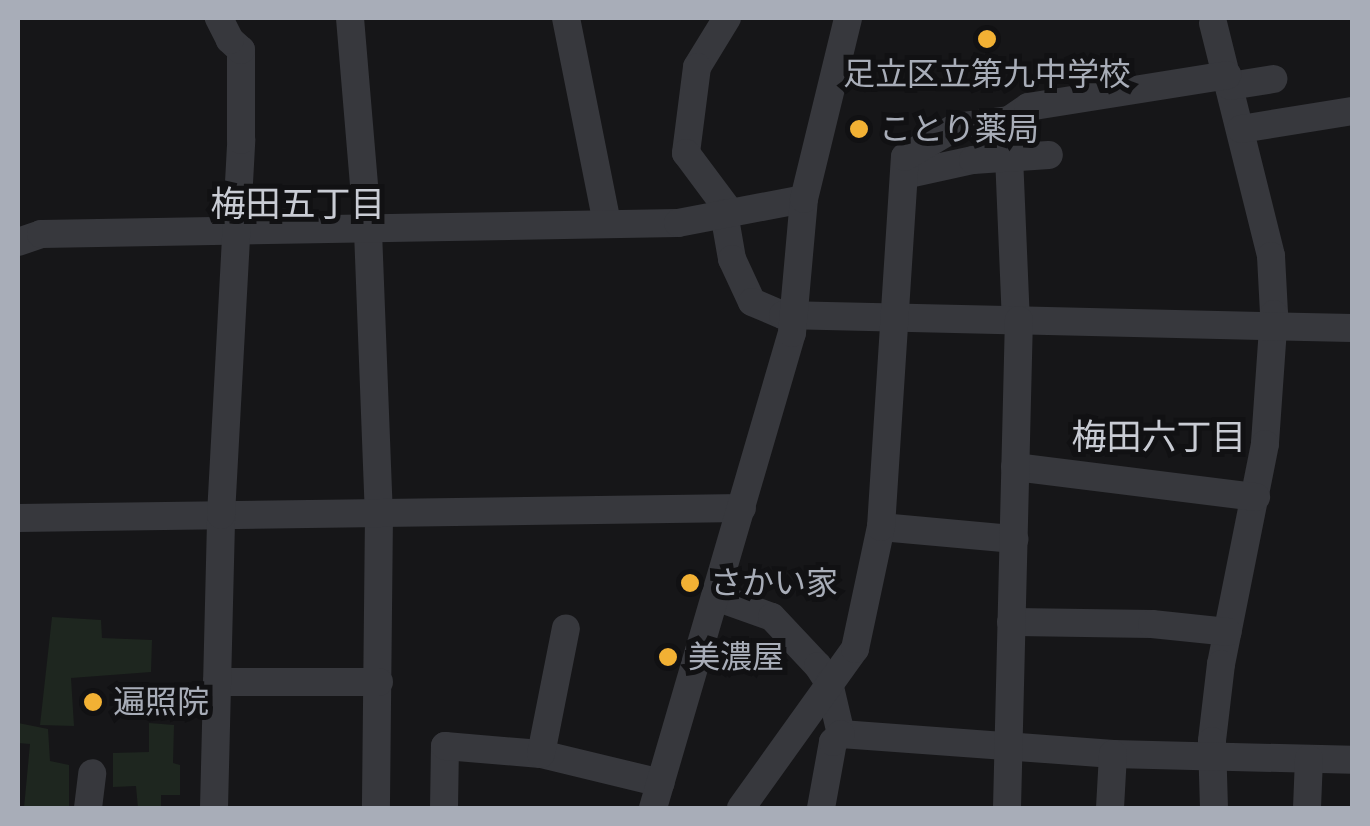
<!DOCTYPE html>
<meta charset="utf-8">
<style>
body{margin:0}
#map{position:relative;width:1370px;height:826px;overflow:hidden;background:#161618;font-family:"DM Sans","Noto Sans JP",sans-serif}
div>[style]{position:absolute}
[style*='--x']{left:calc(var(--x)*1px);top:calc(var(--y)*1px);width:calc(var(--w)*1px);rotate:calc(var(--a)*1deg)}
.green>*{inset:0;background:#1e261f}
.minor>*{height:28px;margin:-14px;padding:0 14px;transform-origin:14px;border-radius:14px;background:#37383d}
.dots>*{width:28px;height:28px;translate:-50% -50%;box-sizing:border-box;border:5px solid #111113;border-radius:50%}
span{translate:-50% -50%;white-space:nowrap;text-align:center;line-height:1.15;-webkit-text-stroke:10px #111113;paint-order:stroke}
.poi-label{font-size:32px;color:#a8adb8}
.left{translate:0 -50%;text-align:left}
.neighbourhood-label{font-size:35px;color:#c9ccd4}
.frame{position:absolute;inset:0;border:20px solid #a8adb8;pointer-events:none}
</style>
<div id="map">
<div class="green">
<div style="clip-path:polygon(52px 617px,101px 620px,102px 638px,152px 640px,151px 672px,71px 678px,74px 726px,40px 725px)"></div>
<div style="clip-path:polygon(18px 723px,48px 729px,50px 761px,69px 765px,69px 808px,24px 808px,30px 744px,18px 743px)"></div>
<div style="clip-path:polygon(149px 723px,174px 725px,173px 763px,180px 765px,180px 795px,161px 795px,161px 808px,138px 808px,136px 786px,113px 787px,113px 753px,149px 752px)"></div>
</div>
<div class="minor">
<div style="--x:350;--y:18;--w:214;--a:85.2"></div>
<div style="--x:368;--y:231;--w:283;--a:87.8"></div>
<div style="--x:379;--y:514;--w:294;--a:90.6"></div>
<div style="--x:566;--y:18;--w:210;--a:78.7"></div>
<div style="--x:727;--y:18;--w:57;--a:121.5"></div>
<div style="--x:697;--y:67;--w:87;--a:97.3"></div>
<div style="--x:686;--y:153;--w:74;--a:53.3"></div>
<div style="--x:1213;--y:23;--w:240;--a:76"></div>
<div style="--x:1271;--y:256;--w:58;--a:87"></div>
<div style="--x:1274;--y:314;--w:130;--a:94"></div>
<div style="--x:1265;--y:444;--w:224;--a:101.3"></div>
<div style="--x:1221;--y:664;--w:78;--a:96.7"></div>
<div style="--x:1212;--y:741;--w:67;--a:88.3"></div>
<div style="--x:1230;--y:86;--w:44;--a:-9.2"></div>
<div style="--x:1241;--y:129;--w:112;--a:-9.2"></div>
<div style="--x:1009;--y:156;--w:164;--a:87.6"></div>
<div style="--x:904;--y:175;--w:71;--a:-12.3"></div>
<div style="--x:973;--y:160;--w:76;--a:-3.8"></div>
<div style="--x:724;--y:213;--w:47;--a:80.1"></div>
<div style="--x:732;--y:259;--w:47;--a:65.1"></div>
<div style="--x:752;--y:302;--w:34;--a:23"></div>
<div style="--x:783;--y:315;--w:569;--a:1.31"></div>
<div style="--x:18;--y:242;--w:24;--a:-19"></div>
<div style="--x:41;--y:234;--w:637;--a:-0.99"></div>
<div style="--x:678;--y:223;--w:128;--a:-10.8"></div>
<div style="--x:1015;--y:467;--w:243;--a:7.1"></div>
<div style="--x:18;--y:518;--w:724;--a:-0.79"></div>
<div style="--x:881;--y:527;--w:134;--a:5.2"></div>
<div style="--x:716;--y:597;--w:59;--a:19.7"></div>
<div style="--x:772;--y:617;--w:67;--a:46.8"></div>
<div style="--x:818;--y:666;--w:20;--a:57"></div>
<div style="--x:829;--y:683;--w:52;--a:76.8"></div>
<div style="--x:841;--y:734;--w:273;--a:4.2"></div>
<div style="--x:1113;--y:754;--w:239;--a:1.4"></div>
<div style="--x:1011;--y:622;--w:141;--a:0.8"></div>
<div style="--x:1152;--y:624;--w:76;--a:6"></div>
<div style="--x:217;--y:682;--w:162;--a:0"></div>
<div style="--x:541;--y:754;--w:123;--a:13.6"></div>
<div style="--x:88;--y:808;--w:35;--a:-83"></div>
<div style="--x:214;--y:808;--w:293;--a:-88.6"></div>
<div style="--x:221;--y:515;--w:376;--a:-86.9"></div>
<div style="--x:241;--y:140;--w:90;--a:-90"></div>
<div style="--x:241;--y:50;--w:15;--a:-138"></div>
<div style="--x:230;--y:40;--w:25;--a:-117"></div>
<div style="--x:444;--y:808;--w:62;--a:-89.1"></div>
<div style="--x:445;--y:746;--w:96;--a:4.8"></div>
<div style="--x:541;--y:754;--w:128;--a:-78.8"></div>
<div style="--x:653;--y:808;--w:495;--a:-73.7"></div>
<div style="--x:792;--y:333;--w:135;--a:-84.9"></div>
<div style="--x:804;--y:199;--w:186;--a:-76.3"></div>
<div style="--x:741;--y:808;--w:196;--a:-54.4"></div>
<div style="--x:855;--y:649;--w:125;--a:-78"></div>
<div style="--x:881;--y:527;--w:371;--a:-86.3"></div>
<div style="--x:905;--y:157;--w:59;--a:-30.5"></div>
<div style="--x:956;--y:127;--w:53;--a:-7.5"></div>
<div style="--x:1009;--y:120;--w:23;--a:-34"></div>
<div style="--x:1028;--y:107;--w:202;--a:-9.1"></div>
<div style="--x:821;--y:808;--w:67;--a:-79.7"></div>
<div style="--x:833;--y:742;--w:11;--a:-45"></div>
<div style="--x:1007;--y:808;--w:488;--a:-88.6"></div>
<div style="--x:1110;--y:808;--w:54;--a:-86.8"></div>
<div style="--x:1307;--y:808;--w:49;--a:-87.7"></div>
</div>
<div class="dots">
<div style="left:987px;top:39px;background:#f2b134"></div>
<div style="left:859px;top:129px;background:#f2b134"></div>
<div style="left:690px;top:583px;background:#f2b134"></div>
<div style="left:668px;top:657px;background:#f2b134"></div>
<div style="left:93px;top:702px;background:#f2b134"></div>
</div>
<div class="poi-label">
<span style="left:987px;top:74px">足立区立第九中学校</span>
<span class="left" style="left:879px;top:129px">ことり薬局</span>
<span class="left" style="left:710px;top:583px">さかい家</span>
<span class="left" style="left:688px;top:657px">美濃屋</span>
<span class="left" style="left:113px;top:702px">遍照院</span>
</div>
<div class="neighbourhood-label">
<span style="left:298px;top:204px">梅田五丁目</span>
<span style="left:1159px;top:437px">梅田六丁目</span>
</div>
<div class="frame"></div>
</div>
